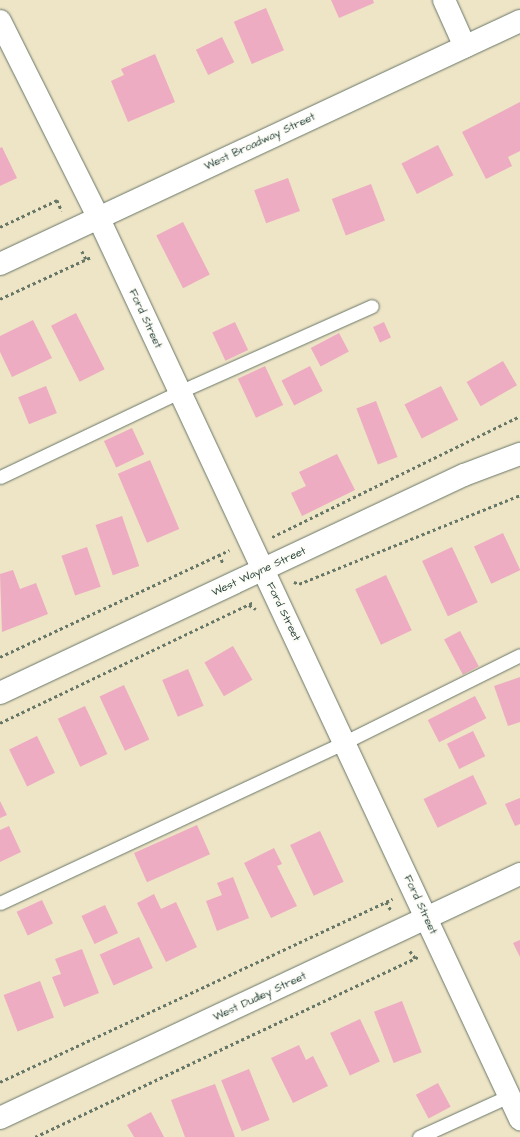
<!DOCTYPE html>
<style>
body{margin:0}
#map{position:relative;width:520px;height:1137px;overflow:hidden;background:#eee4c6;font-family:"Architects Daughter",sans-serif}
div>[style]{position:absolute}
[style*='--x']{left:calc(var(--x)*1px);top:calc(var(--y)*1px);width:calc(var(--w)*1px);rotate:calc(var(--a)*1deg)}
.building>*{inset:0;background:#edacc1;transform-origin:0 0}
.path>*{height:2.5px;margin-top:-1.25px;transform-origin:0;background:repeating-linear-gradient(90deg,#677767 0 3px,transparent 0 6px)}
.roads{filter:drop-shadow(0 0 1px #677767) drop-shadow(0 0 1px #677767)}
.lane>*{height:13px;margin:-6.5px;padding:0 6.5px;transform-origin:6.5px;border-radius:6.5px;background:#fff}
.street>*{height:22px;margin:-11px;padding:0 11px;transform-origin:11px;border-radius:11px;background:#fff}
.secondary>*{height:22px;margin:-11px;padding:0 11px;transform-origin:11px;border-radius:11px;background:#fff}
span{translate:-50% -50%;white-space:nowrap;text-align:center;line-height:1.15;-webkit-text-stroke:4px #fdfcf7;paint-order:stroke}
.street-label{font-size:11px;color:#1f3d34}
</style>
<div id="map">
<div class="building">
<div style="clip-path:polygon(331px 0,373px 0,374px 3px,339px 18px)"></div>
<div style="left:266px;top:8px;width:46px;height:35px;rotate:67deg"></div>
<div style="left:222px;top:37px;width:28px;height:29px;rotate:64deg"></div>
<div style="clip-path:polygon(155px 54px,175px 102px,128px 122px,111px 81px,124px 75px,121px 69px)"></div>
<div style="clip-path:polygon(520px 102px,520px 151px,508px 157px,512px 166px,486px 179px,462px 132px)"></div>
<div style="left:438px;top:145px;width:34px;height:41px;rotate:63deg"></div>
<div style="clip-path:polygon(2px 147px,17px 178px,0 186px,0 148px)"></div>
<div style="left:288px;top:178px;width:35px;height:36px;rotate:70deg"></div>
<div style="left:371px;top:184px;width:39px;height:42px;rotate:69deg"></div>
<div style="left:183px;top:222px;width:59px;height:30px;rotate:63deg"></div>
<div style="left:76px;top:313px;width:63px;height:28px;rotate:63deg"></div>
<div style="clip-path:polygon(33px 320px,52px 358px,12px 377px,0 352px,0 336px)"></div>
<div style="left:235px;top:322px;width:31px;height:25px;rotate:65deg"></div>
<div style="left:384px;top:322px;width:17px;height:12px;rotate:66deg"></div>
<div style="left:339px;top:333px;width:21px;height:32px;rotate:62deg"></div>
<div style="left:503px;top:361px;width:28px;height:42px;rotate:60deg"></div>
<div style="left:265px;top:366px;width:43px;height:30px;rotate:65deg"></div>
<div style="left:310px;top:366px;width:28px;height:32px;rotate:63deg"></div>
<div style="left:46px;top:386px;width:29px;height:30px;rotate:68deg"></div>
<div style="left:441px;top:386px;width:38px;height:41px;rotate:63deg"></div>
<div style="left:376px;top:401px;width:60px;height:21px;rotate:69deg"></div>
<div style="left:132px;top:428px;width:29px;height:31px;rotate:65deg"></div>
<div style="clip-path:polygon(337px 454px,355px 490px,302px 516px,291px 493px,306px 486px,299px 472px)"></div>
<div style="left:150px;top:460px;width:75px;height:35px;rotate:67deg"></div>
<div style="left:122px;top:516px;width:53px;height:28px;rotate:71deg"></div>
<div style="left:503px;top:533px;width:41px;height:32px;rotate:65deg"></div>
<div style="left:87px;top:547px;width:42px;height:27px;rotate:71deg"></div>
<div style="left:452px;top:547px;width:61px;height:33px;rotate:65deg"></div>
<div style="clip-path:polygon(13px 570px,20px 589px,36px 583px,48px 614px,2px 632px,0 574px)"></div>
<div style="left:386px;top:575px;width:61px;height:34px;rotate:65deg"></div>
<div style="left:460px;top:631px;width:40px;height:18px;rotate:62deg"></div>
<div style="left:233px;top:646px;width:39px;height:33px;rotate:60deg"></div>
<div style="left:188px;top:669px;width:40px;height:28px;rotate:67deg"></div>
<div style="clip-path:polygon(520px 677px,520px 722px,508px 726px,494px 686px)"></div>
<div style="left:124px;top:685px;width:60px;height:27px;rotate:65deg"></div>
<div style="left:475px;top:696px;width:25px;height:53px;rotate:63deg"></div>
<div style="left:85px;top:706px;width:53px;height:30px;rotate:65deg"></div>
<div style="left:473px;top:731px;width:28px;height:29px;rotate:64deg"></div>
<div style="left:37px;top:736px;width:41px;height:31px;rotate:64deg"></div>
<div style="left:473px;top:775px;width:32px;height:55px;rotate:64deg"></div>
<div style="clip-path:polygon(520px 798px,520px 824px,515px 826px,505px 804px)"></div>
<div style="clip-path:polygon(0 801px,7px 815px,0 818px)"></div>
<div style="left:197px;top:825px;width:32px;height:69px;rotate:66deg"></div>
<div style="clip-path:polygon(9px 826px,21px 852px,0 862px,0 830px)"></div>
<div style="left:320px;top:831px;width:56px;height:33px;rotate:65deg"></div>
<div style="clip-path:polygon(274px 848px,282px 864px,277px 866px,297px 906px,271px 918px,244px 863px)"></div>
<div style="clip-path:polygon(233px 877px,249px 918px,217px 931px,206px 901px,222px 895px,217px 883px)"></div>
<div style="clip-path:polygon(154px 894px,161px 909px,176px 902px,197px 947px,166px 962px,137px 903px)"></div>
<div style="left:42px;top:900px;width:26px;height:28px;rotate:65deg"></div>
<div style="left:105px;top:905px;width:31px;height:26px;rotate:65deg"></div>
<div style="left:139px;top:937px;width:34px;height:43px;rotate:66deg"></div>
<div style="clip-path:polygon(520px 940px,520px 957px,513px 943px)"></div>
<div style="clip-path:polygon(82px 949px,99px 993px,64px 1007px,52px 977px,61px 974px,55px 959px)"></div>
<div style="left:40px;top:981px;width:39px;height:39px;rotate:69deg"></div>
<div style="left:402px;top:1001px;width:55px;height:30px;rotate:69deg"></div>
<div style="left:360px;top:1019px;width:47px;height:33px;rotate:65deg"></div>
<div style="clip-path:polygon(299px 1045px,306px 1060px,313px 1056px,328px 1086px,293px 1103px,271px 1058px)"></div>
<div style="left:249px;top:1069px;width:55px;height:30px;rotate:68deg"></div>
<div style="left:438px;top:1083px;width:27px;height:25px;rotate:62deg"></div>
<div style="clip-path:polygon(215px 1084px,235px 1137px,185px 1137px,171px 1100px)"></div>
<div style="clip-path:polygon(151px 1112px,164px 1137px,134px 1137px,127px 1125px)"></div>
</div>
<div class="path">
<div style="--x:0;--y:227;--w:63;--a:-25.3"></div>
<div style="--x:57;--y:200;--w:12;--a:66"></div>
<div style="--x:82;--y:251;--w:9;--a:63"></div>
<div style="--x:0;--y:299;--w:100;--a:-24.8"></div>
<div style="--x:272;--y:537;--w:276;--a:-26"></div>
<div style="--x:219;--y:554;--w:10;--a:66"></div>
<div style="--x:294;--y:582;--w:5;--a:22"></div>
<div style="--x:299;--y:584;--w:238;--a:-21.9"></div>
<div style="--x:249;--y:605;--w:8;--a:30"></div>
<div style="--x:0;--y:657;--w:253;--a:-25"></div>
<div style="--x:0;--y:723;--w:281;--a:-25.5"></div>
<div style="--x:386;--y:902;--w:9;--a:58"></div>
<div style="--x:410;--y:951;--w:10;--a:53"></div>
<div style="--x:0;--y:1082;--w:433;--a:-25"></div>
<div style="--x:35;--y:1137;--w:425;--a:-25.2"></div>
</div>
<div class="roads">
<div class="lane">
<div style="--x:0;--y:477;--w:198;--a:-25.4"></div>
<div style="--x:179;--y:392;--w:211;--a:-24"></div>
<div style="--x:0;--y:903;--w:381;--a:-25"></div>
<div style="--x:345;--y:742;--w:195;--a:-26.4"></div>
<div style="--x:419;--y:1137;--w:99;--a:-24.5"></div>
</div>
<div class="street">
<div style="--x:444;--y:0;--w:51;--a:65.9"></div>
<div style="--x:0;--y:21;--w:221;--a:63.4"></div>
<div style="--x:99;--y:219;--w:994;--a:64.93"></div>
<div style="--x:0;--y:1118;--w:574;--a:-25.14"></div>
</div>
<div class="secondary">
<div style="--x:0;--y:264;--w:574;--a:-25.05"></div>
<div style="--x:0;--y:693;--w:513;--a:-25.17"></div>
<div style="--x:464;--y:475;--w:60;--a:-20.6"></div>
</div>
</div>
<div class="street-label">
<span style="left:260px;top:142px;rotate:-25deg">West Broadway Street</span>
<span style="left:145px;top:319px;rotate:65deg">Ford Street</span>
<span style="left:259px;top:572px;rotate:-25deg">West Wayne Street</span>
<span style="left:283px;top:612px;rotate:64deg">Ford Street</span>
<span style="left:420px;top:905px;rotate:65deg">Ford Street</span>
<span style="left:260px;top:997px;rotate:-25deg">West Dudley Street</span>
</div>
</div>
